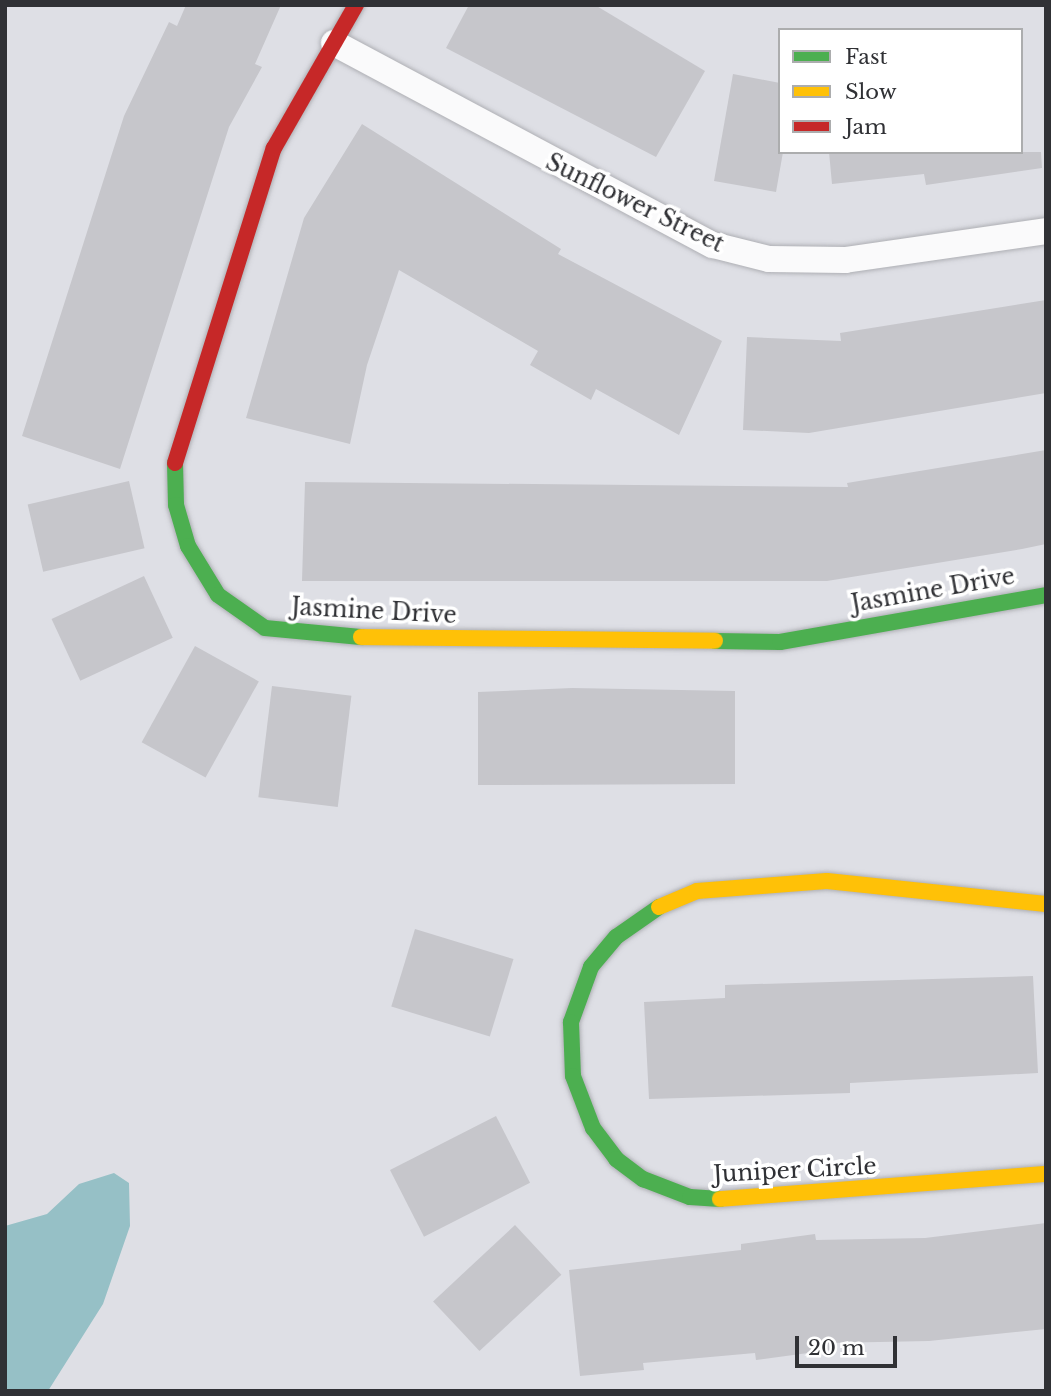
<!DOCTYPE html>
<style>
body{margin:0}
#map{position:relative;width:1051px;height:1396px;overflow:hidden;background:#dedfe5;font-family:"Libre Baskerville",serif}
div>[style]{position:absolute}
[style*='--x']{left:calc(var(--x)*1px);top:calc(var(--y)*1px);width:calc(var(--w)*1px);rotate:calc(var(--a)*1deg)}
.water>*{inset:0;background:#96c0c6}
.building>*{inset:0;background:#c6c6cb;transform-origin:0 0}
.roads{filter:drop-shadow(0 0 2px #aeafb4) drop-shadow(0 0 2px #aeafb4)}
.street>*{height:26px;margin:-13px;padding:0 13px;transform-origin:13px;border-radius:13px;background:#fafafb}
.fast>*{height:16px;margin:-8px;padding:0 8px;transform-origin:8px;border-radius:8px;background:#4caf50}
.slow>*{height:16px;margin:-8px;padding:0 8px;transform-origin:8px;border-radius:8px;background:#ffc107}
.jam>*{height:16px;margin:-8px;padding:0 8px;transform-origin:8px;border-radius:8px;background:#c62828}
span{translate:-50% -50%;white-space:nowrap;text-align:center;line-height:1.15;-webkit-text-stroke:7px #fff;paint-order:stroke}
.street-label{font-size:23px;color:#303135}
.frame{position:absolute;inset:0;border:7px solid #303135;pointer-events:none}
.legend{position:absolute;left:778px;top:28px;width:245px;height:126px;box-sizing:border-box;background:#fff;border:2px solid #acadae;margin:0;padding:9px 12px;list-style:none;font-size:21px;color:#303135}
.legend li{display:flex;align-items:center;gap:14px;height:35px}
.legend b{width:35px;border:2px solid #acadae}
.scale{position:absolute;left:795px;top:1336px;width:102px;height:32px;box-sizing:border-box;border:4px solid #303135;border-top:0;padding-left:9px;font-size:21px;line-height:24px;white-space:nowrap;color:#303135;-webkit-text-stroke:5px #fff;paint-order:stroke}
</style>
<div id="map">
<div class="water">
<div style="clip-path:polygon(114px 1173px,129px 1183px,130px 1226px,103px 1304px,48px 1391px,5px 1391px,5px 1226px,47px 1214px,79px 1184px)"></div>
</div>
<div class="building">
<div style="clip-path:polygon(186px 5px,281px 5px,255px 64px,262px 67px,229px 127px,120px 469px,22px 436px,124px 116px,169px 22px,177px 26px)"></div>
<div style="clip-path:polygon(469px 5px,595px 5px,705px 71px,656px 157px,446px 48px)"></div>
<div style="clip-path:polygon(733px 74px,780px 83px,783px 152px,776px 192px,714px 181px)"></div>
<div style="clip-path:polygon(362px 124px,561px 249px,558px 254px,722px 341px,679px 435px,596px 389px,591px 400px,530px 365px,538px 351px,399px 270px,367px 365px,350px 444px,246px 418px,304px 218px)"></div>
<div style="clip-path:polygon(829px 152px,1041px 152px,1042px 168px,926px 185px,924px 174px,832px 184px)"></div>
<div style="clip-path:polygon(1046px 300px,1046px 393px,809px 433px,743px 430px,747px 337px,841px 341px,840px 333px)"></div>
<div style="clip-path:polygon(1046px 450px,1046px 544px,1022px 549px,827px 581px,302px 581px,305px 482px,848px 487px,847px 483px)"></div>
<div style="left:129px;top:481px;width:69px;height:104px;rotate:77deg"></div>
<div style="left:144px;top:576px;width:68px;height:102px;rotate:65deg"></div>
<div style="left:195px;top:646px;width:73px;height:110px;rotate:29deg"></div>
<div style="left:272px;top:686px;width:80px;height:112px;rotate:7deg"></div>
<div style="clip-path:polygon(572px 688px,735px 691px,735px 784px,478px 785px,478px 692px)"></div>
<div style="left:415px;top:929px;width:103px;height:81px;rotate:17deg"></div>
<div style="clip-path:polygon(1033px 976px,1038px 1073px,850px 1083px,850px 1093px,649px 1099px,644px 1002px,725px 998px,725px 985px)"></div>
<div style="left:496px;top:1116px;width:75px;height:119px;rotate:63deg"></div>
<div style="clip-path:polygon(1046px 1223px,1046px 1329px,929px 1341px,829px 1343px,830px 1350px,756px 1360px,755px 1353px,643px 1363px,644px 1370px,580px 1376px,569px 1270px,741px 1250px,741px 1244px,815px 1234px,816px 1240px,925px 1238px)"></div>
<div style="left:515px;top:1225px;width:68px;height:112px;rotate:47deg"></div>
</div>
<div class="roads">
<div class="street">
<div style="--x:334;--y:43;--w:429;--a:28.1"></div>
<div style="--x:713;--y:245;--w:58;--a:14"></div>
<div style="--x:769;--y:259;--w:76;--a:0.8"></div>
<div style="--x:845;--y:260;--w:203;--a:-8.2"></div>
</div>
<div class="fast">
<div style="--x:175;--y:463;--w:42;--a:88.6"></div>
<div style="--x:176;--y:505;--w:43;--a:73.7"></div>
<div style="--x:188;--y:546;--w:57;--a:58.5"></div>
<div style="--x:218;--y:595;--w:57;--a:35.1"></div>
<div style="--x:265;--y:628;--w:96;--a:5.4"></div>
<div style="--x:715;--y:641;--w:65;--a:0.9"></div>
<div style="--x:780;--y:642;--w:270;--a:-10"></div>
<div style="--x:659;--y:907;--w:52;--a:145.1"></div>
<div style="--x:616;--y:937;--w:39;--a:130"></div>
<div style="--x:591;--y:967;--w:59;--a:110"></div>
<div style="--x:571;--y:1022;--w:54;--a:87.9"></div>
<div style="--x:573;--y:1076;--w:56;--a:69"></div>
<div style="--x:593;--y:1128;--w:39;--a:53"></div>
<div style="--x:616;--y:1159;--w:34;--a:37"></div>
<div style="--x:643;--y:1179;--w:50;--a:21"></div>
<div style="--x:690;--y:1197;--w:30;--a:4"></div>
</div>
<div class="slow">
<div style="--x:361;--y:637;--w:354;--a:0.6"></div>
<div style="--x:659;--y:907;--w:41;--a:-22.8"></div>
<div style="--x:697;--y:891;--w:130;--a:-4.4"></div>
<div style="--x:827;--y:881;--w:220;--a:6"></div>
<div style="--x:720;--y:1199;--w:327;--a:-4.4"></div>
</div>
<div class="jam">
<div style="--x:175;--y:463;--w:330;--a:-72.6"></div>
<div style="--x:274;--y:148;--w:165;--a:-60.2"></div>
</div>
</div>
<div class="street-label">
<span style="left:635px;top:203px;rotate:26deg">Sunflower Street</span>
<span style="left:933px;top:590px;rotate:-10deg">Jasmine Drive</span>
<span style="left:374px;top:611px;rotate:3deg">Jasmine Drive</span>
<span style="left:795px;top:1170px;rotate:-3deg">Juniper Circle</span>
</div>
<div class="frame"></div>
<ul class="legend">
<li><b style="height:9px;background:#4caf50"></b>Fast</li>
<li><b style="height:9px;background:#ffc107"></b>Slow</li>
<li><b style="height:9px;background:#c62828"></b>Jam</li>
</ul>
<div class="scale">20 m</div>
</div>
